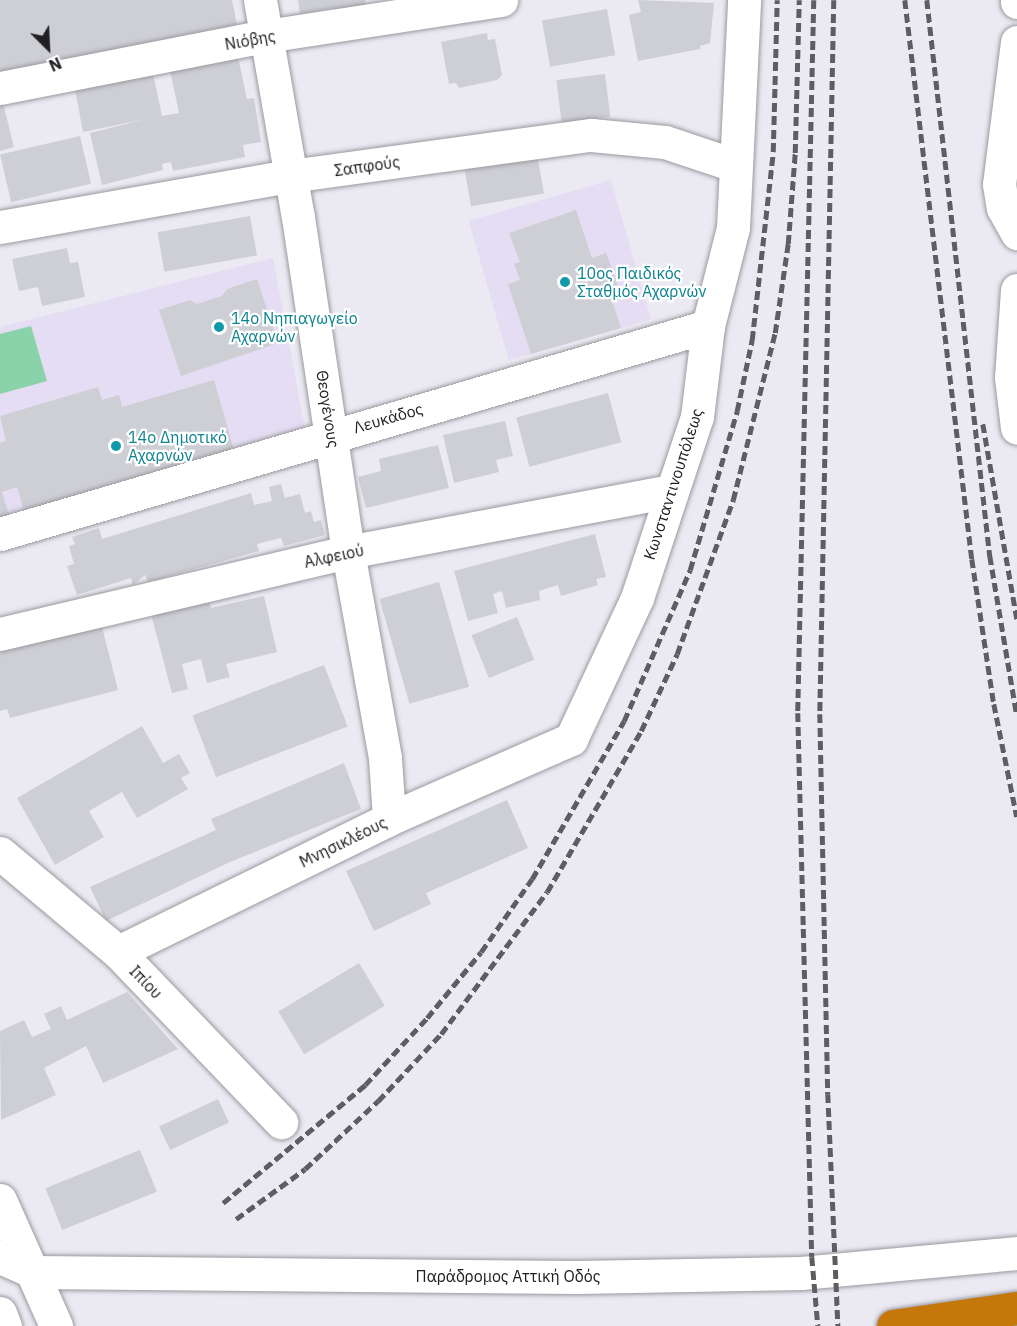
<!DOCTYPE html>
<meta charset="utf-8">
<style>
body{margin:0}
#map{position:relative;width:1017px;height:1326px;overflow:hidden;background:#ebeaf2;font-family:"IBM Plex Sans",sans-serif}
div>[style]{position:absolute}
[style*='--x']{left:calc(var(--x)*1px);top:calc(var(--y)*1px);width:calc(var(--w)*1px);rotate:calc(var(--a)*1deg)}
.education>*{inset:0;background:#e5ddf3;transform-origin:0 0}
.green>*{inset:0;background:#8ad2aa}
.building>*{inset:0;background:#ceced5;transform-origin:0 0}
.roads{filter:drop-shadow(0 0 2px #9a99a0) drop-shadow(0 0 2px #9a99a0)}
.street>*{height:33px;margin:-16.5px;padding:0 16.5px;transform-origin:16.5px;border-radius:16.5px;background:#fff}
.secondary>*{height:33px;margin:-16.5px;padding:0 16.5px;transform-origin:16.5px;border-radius:16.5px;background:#fff}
.highway>*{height:33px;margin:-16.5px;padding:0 16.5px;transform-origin:16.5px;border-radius:16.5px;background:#c67709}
.rail>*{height:4.5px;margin-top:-2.25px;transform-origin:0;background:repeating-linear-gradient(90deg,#5d5d62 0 9px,transparent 0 13.5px)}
.dots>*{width:16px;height:16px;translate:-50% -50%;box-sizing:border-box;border:3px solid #fff;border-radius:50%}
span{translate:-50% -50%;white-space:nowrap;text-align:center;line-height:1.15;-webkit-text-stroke:4.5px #fff;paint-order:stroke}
.street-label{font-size:16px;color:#202023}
.culture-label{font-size:16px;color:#0d838f}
.left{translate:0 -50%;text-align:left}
.north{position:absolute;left:18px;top:18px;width:60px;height:60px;-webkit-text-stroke:4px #fff;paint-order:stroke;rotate:156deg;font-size:16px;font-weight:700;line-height:24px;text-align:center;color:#202023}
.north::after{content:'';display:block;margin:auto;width:21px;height:27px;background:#202023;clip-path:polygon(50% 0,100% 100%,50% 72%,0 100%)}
</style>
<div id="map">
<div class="education">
<div style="left:611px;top:180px;width:145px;height:148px;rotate:74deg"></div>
<div style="clip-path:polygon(273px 258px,305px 429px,0 518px,0 327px)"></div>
</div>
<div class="green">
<div style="clip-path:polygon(31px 326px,47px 381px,0 394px,0 334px)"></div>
</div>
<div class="building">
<div style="clip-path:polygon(0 0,232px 0,238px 30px,0 73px)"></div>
<div style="clip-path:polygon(298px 0,365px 0,367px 10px,335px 16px,333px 8px,300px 14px)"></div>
<div style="clip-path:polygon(638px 0,714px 3px,710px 43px,700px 46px,700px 49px,638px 61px,629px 15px,641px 12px)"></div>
<div style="left:607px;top:9px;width:47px;height:66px;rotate:80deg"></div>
<div style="clip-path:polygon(487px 33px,488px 40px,495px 39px,502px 75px,497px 80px,459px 88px,456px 83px,449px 84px,441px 42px)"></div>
<div style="clip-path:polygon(237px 52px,247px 99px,254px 98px,261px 142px,243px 145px,245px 157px,173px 171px,171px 162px,162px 164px,163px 170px,102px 185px,90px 133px,146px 119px,83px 132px,74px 84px,152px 69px,162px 116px,179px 113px,169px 66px)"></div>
<div style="left:605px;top:74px;width:43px;height:49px;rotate:83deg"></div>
<div style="clip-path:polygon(0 91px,14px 147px,0 151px)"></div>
<div style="left:80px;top:136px;width:49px;height:82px;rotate:77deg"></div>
<div style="left:537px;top:154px;width:40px;height:74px;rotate:80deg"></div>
<div style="clip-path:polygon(576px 210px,592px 258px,606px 253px,619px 289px,609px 292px,621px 328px,531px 354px,508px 284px,520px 280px,514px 264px,520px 262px,509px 233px)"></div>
<div style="left:250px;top:216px;width:40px;height:94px;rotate:80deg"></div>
<div style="clip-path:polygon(67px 248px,70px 263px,78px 262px,85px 297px,42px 306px,38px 287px,19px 291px,12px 259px)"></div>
<div style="clip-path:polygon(257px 279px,278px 343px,181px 376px,159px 310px,190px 300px,197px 304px,222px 296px,227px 289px)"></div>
<div style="clip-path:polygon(214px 380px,234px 450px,24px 511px,17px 487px,2px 492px,9px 515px,0 518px,0 443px,6px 441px,0 416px,98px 387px,102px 400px,119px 395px,122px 407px)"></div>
<div style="left:608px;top:393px;width:51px;height:95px;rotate:75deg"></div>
<div style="clip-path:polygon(505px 421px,513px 456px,496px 460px,499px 472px,454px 483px,443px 435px)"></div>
<div style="clip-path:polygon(438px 445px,449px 488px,366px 508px,358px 477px,381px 471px,379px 459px)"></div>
<div style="clip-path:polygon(281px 484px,285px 498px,300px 494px,305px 513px,311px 511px,314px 522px,321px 520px,325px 535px,284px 546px,281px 538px,257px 544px,259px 551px,148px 582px,145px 575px,133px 585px,131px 578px,77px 595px,67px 566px,74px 564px,69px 546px,75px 544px,72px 537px,99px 528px,102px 539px,251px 493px,254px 505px,272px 501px,269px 487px)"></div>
<div style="clip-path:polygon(595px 534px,606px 577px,596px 579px,598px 585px,561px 596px,558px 585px,539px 591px,540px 600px,506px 608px,502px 591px,493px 594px,498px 613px,468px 621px,454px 571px)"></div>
<div style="left:439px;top:582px;width:109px;height:62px;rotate:74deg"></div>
<div style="clip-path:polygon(264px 596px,277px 652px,226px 664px,230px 677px,207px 683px,201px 659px,182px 664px,188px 689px,172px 693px,151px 614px,209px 599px,211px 608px)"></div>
<div style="left:517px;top:617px;width:46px;height:49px;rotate:68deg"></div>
<div style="clip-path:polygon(101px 623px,118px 690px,10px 718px,7px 709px,0 711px,0 651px)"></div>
<div style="left:324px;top:665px;width:66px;height:141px;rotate:69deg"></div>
<div style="clip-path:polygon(142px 726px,163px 763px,179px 754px,190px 773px,181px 778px,188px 789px,137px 818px,122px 792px,89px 811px,104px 837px,55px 865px,17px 798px)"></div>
<div style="clip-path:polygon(344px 763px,361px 809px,230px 862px,106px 921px,90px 887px,216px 830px,211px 819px)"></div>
<div style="clip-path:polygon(507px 800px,528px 848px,426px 893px,431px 904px,374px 931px,346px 871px)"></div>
<div style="left:359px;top:963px;width:50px;height:94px;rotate:59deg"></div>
<div style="clip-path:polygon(127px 992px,178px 1049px,103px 1083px,86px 1046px,44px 1068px,56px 1095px,1px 1120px,0 1031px,24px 1020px,32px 1037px,51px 1029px,44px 1014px,61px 1006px,67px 1020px)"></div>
<div style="left:218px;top:1099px;width:26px;height:65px;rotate:65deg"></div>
<div style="left:140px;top:1150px;width:45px;height:102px;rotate:68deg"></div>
</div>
<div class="roads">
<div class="street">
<div style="--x:260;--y:0;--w:220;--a:80.1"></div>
<div style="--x:298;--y:217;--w:339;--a:81.5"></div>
<div style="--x:348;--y:552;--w:209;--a:79.8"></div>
<div style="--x:385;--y:758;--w:61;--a:86.2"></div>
<div style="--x:0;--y:88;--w:271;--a:-11.1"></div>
<div style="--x:266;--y:36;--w:238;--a:-8.7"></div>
<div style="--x:0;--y:227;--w:294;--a:-10"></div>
<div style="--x:290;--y:176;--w:304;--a:-7.8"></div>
<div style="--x:591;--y:135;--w:74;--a:5.4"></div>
<div style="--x:665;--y:142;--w:73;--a:18.4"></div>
<div style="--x:1017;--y:290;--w:87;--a:93.9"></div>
<div style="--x:1011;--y:377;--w:51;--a:83.3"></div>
<div style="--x:0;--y:534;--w:738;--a:-16.37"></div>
<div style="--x:0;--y:634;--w:358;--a:-13.3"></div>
<div style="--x:348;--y:552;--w:328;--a:-10.7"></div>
<div style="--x:118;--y:952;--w:236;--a:46.2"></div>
<div style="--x:0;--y:1257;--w:37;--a:24"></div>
<div style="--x:34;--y:1272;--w:543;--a:0.53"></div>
<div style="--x:577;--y:1277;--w:224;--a:-1"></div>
<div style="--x:801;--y:1273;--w:217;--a:-5.3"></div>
</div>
<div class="secondary">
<div style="--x:1017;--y:0;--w:2;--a:90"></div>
<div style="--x:1017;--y:42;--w:143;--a:97.2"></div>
<div style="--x:999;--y:184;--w:24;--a:81"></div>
<div style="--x:1003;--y:208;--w:29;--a:61"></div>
<div style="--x:0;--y:853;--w:154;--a:40"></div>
<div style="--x:118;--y:952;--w:302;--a:-26.1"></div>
<div style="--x:389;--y:819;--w:199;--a:-23.7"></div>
<div style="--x:571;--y:739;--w:156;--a:-64.9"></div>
<div style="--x:637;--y:598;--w:191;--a:-71.7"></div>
<div style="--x:697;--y:417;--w:92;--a:-83.1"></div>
<div style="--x:708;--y:326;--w:101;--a:-75.7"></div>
<div style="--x:733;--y:228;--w:228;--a:-87.2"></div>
<div style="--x:0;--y:1200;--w:138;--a:66"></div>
<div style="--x:0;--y:1313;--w:14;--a:69"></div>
</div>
<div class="highway">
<div style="--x:893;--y:1326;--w:125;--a:-8.3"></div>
</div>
</div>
<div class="rail">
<div style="--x:814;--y:0;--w:713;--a:91.29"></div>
<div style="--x:798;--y:713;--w:544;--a:88.53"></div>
<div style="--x:812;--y:1257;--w:69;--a:85"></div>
<div style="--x:834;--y:0;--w:714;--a:91.12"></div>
<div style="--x:820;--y:714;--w:380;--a:88.8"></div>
<div style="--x:828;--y:1094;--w:232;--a:87.5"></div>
<div style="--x:905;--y:0;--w:563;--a:83.17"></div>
<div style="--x:972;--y:559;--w:147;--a:81.4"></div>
<div style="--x:994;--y:704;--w:115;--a:78.5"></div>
<div style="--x:927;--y:0;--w:560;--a:83.54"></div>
<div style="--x:990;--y:556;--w:161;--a:80.4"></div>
<div style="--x:983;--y:424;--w:198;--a:80.1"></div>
<div style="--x:223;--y:1203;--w:185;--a:-39.7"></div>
<div style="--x:365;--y:1085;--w:91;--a:-47.2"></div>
<div style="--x:427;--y:1018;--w:85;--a:-50.7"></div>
<div style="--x:481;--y:952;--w:89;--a:-55.1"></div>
<div style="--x:532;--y:879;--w:183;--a:-59.8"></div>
<div style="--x:624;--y:721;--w:165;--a:-66.4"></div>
<div style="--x:690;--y:570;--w:166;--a:-73.5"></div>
<div style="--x:737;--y:411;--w:73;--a:-78.1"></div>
<div style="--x:752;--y:340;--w:189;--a:-83.6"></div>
<div style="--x:773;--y:152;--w:152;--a:-88.5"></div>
<div style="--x:236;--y:1219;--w:85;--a:-35.9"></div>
<div style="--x:305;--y:1169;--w:100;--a:-43"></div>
<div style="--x:378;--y:1101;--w:92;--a:-46.8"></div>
<div style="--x:441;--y:1034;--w:177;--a:-53.3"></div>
<div style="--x:547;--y:892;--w:186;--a:-59.7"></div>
<div style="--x:641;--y:731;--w:85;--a:-64.9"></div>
<div style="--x:677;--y:654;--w:164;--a:-70"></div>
<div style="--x:733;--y:500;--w:172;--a:-75.9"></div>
<div style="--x:775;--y:333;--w:90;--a:-81.7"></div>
<div style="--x:788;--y:244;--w:91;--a:-85.6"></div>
<div style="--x:795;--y:153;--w:153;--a:-88.5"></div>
</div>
<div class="dots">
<div style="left:565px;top:282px;background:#0f9aa8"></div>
<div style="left:219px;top:327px;background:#0f9aa8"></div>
<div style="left:116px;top:446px;background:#0f9aa8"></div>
</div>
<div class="street-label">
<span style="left:250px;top:40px;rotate:-10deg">Νιόβης</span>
<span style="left:367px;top:166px;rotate:-8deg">Σαπφούς</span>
<span style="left:328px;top:409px;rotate:81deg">Θεογένους</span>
<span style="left:388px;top:418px;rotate:-16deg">Λευκάδος</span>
<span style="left:673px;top:484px;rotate:-72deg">Κωνσταντινουπόλεως</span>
<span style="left:334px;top:556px;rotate:-12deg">Αλφειού</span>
<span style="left:343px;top:842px;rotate:-26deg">Μνησικλέους</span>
<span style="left:146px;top:982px;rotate:46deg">Ιπίου</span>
<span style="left:508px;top:1276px">Παράδρομος Αττική Οδός</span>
</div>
<div class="culture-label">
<span class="left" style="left:577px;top:282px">10ος Παιδικός<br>Σταθμός Αχαρνών</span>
<span class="left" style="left:231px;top:327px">14ο Νηπιαγωγείο<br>Αχαρνών</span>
<span class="left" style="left:128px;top:446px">14ο Δημοτικό<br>Αχαρνών</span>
</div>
<div class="north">N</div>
</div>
